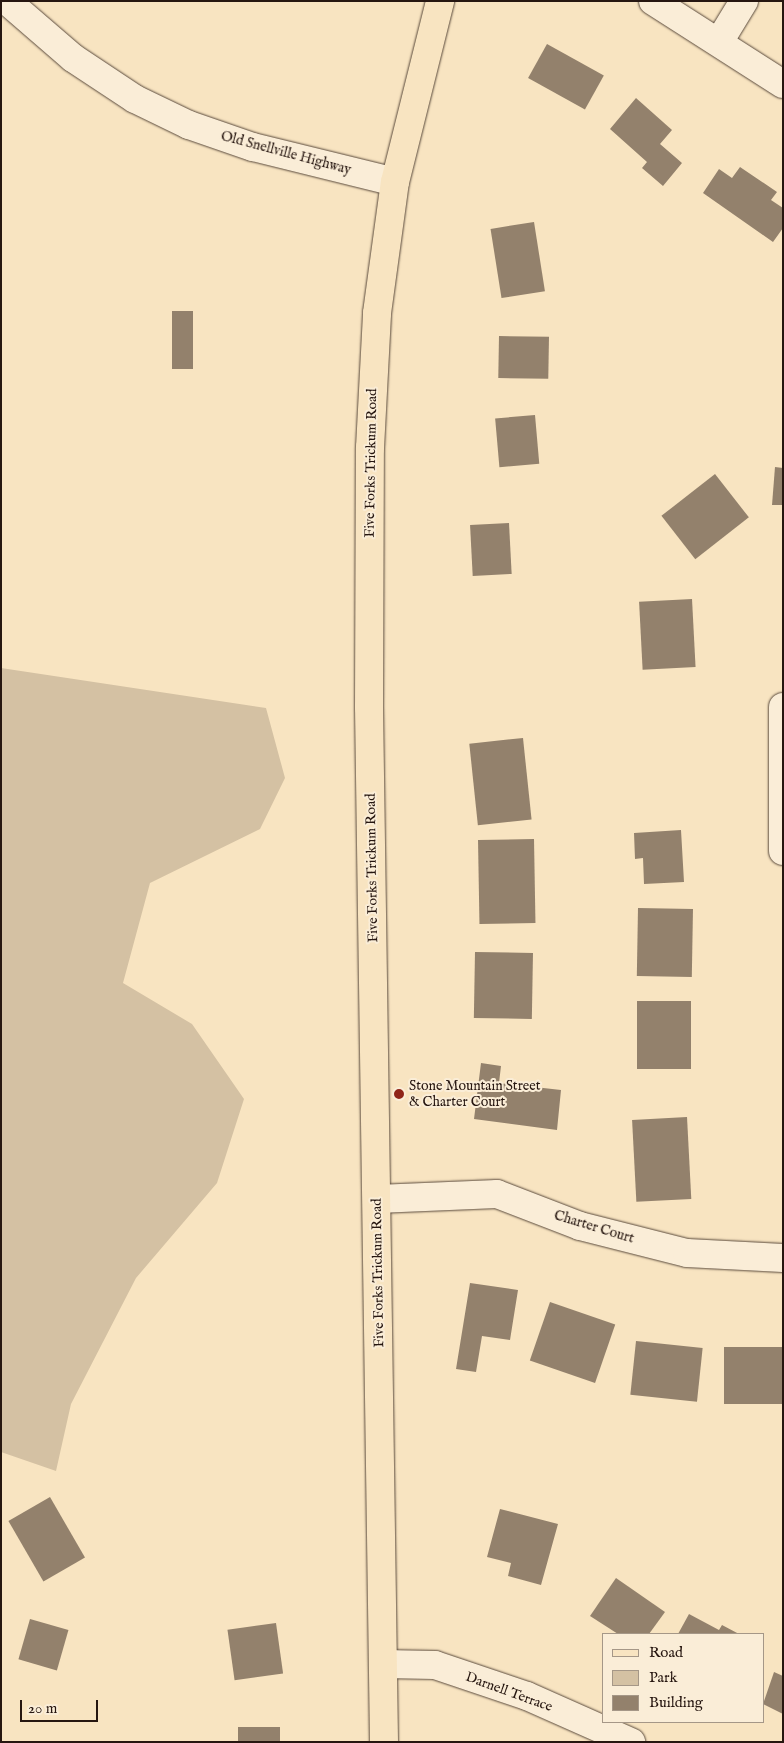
<!DOCTYPE html>
<style>
body{margin:0}
#map{position:relative;width:784px;height:1743px;overflow:hidden;background:#f8e4c1;font-family:"IM FELL English",serif}
div>[style]{position:absolute}
[style*='--x']{left:calc(var(--x)*1px);top:calc(var(--y)*1px);width:calc(var(--w)*1px);rotate:calc(var(--a)*1deg)}
.green>*{inset:0;background:#d4c1a3}
.building>*{inset:0;background:#93816c;transform-origin:0 0}
.roads{filter:drop-shadow(0 0 1px #5a4a3c) drop-shadow(0 0 1px #5a4a3c)}
.minor>*{height:28px;margin:-14px;padding:0 14px;transform-origin:14px;border-radius:14px;background:#faedd7}
.major>*{height:28px;margin:-14px;padding:0 14px;transform-origin:14px;border-radius:14px;background:#f8e4c1}
.dots>*{width:14px;height:14px;translate:-50% -50%;box-sizing:border-box;border:2px solid #faedd7;border-radius:50%}
span{translate:-50% -50%;white-space:nowrap;text-align:center;line-height:1.15;-webkit-text-stroke:4px #faedd7;paint-order:stroke}
.street-label{font-size:14px;color:#261610}
.poi-label{font-size:14px;color:#261610}
.left{translate:0 -50%;text-align:left}
.frame{position:absolute;inset:0;border:2px solid #261610;pointer-events:none}
.legend{position:absolute;left:602px;top:1633px;width:162px;height:90px;box-sizing:border-box;background:#faedd7;border:1px solid #a59787;margin:0;padding:6px 9px;list-style:none;font-size:15px;color:#261610}
.legend li{display:flex;align-items:center;gap:10px;height:25px}
.legend b{width:25px;border:1px solid #a59787}
.scale{position:absolute;left:20px;top:1700px;width:78px;height:22px;box-sizing:border-box;border:2px solid #261610;border-top:0;padding-left:6px;font-size:15px;line-height:18px;white-space:nowrap;color:#261610;-webkit-text-stroke:4px #faedd7;paint-order:stroke}
</style>
<div id="map">
<div class="green">
<div style="clip-path:polygon(1px 668px,266px 708px,285px 778px,260px 829px,150px 883px,123px 983px,192px 1024px,244px 1099px,217px 1183px,136px 1278px,71px 1404px,56px 1471px,1px 1452px)"></div>
</div>
<div class="building">
<div style="left:547px;top:44px;width:65px;height:39px;rotate:29deg"></div>
<div style="clip-path:polygon(636px 98px,672px 130px,660px 144px,682px 163px,663px 186px,642px 168px,647px 162px,610px 129px)"></div>
<div style="clip-path:polygon(740px 167px,777px 192px,771px 200px,783px 208px,783px 228px,773px 242px,703px 193px,719px 169px,732px 178px)"></div>
<div style="left:534px;top:222px;width:70px;height:44px;rotate:81deg"></div>
<div style="left:172px;top:311px;width:21px;height:58px"></div>
<div style="left:499px;top:336px;width:50px;height:42px;rotate:1deg"></div>
<div style="left:535px;top:415px;width:49px;height:40px;rotate:85deg"></div>
<div style="clip-path:polygon(775px 467px,783px 468px,783px 505px,772px 505px)"></div>
<div style="left:715px;top:474px;width:55px;height:68px;rotate:52deg"></div>
<div style="left:509px;top:523px;width:51px;height:39px;rotate:87deg"></div>
<div style="left:692px;top:599px;width:68px;height:53px;rotate:87deg"></div>
<div style="left:523px;top:738px;width:82px;height:54px;rotate:84deg"></div>
<div style="clip-path:polygon(681px 830px,684px 882px,644px 884px,643px 858px,635px 859px,634px 833px)"></div>
<div style="left:534px;top:839px;width:84px;height:56px;rotate:89deg"></div>
<div style="left:638px;top:908px;width:55px;height:68px;rotate:1deg"></div>
<div style="left:475px;top:952px;width:58px;height:66px;rotate:1deg"></div>
<div style="left:691px;top:1001px;width:68px;height:54px;rotate:90deg"></div>
<div style="clip-path:polygon(481px 1063px,501px 1066px,499px 1083px,561px 1090px,557px 1130px,474px 1119px)"></div>
<div style="left:687px;top:1117px;width:82px;height:55px;rotate:87deg"></div>
<div style="clip-path:polygon(470px 1283px,518px 1290px,510px 1340px,482px 1336px,476px 1372px,456px 1369px)"></div>
<div style="left:550px;top:1302px;width:69px;height:62px;rotate:19deg"></div>
<div style="left:636px;top:1341px;width:67px;height:54px;rotate:6deg"></div>
<div style="left:783px;top:1347px;width:57px;height:59px;rotate:90deg"></div>
<div style="left:50px;top:1497px;width:70px;height:48px;rotate:60deg"></div>
<div style="clip-path:polygon(500px 1509px,558px 1524px,541px 1585px,508px 1576px,511px 1563px,487px 1557px)"></div>
<div style="clip-path:polygon(616px 1578px,665px 1612px,649px 1634px,618px 1634px,590px 1616px)"></div>
<div style="clip-path:polygon(689px 1614px,719px 1630px,722px 1625px,739px 1634px,678px 1634px)"></div>
<div style="left:30px;top:1619px;width:40px;height:42px;rotate:16deg"></div>
<div style="left:276px;top:1623px;width:51px;height:49px;rotate:82deg"></div>
<div style="clip-path:polygon(774px 1672px,783px 1676px,783px 1714px,763px 1704px)"></div>
<div style="left:238px;top:1727px;width:42px;height:15px"></div>
</div>
<div class="roads">
<div class="minor">
<div style="--x:7;--y:1;--w:87;--a:40.8"></div>
<div style="--x:73;--y:58;--w:74;--a:33.5"></div>
<div style="--x:135;--y:99;--w:60;--a:25.7"></div>
<div style="--x:189;--y:125;--w:68;--a:19"></div>
<div style="--x:253;--y:147;--w:146;--a:13.8"></div>
<div style="--x:653;--y:1;--w:154;--a:32.6"></div>
<div style="--x:719;--y:42;--w:48;--a:-58.6"></div>
<div style="--x:783;--y:707;--w:144;--a:90"></div>
<div style="--x:377;--y:1199;--w:120;--a:-2.4"></div>
<div style="--x:497;--y:1194;--w:89;--a:21.1"></div>
<div style="--x:580;--y:1226;--w:110;--a:14.2"></div>
<div style="--x:687;--y:1253;--w:96;--a:3"></div>
<div style="--x:383;--y:1664;--w:52;--a:1.1"></div>
<div style="--x:435;--y:1665;--w:97;--a:18.6"></div>
<div style="--x:527;--y:1696;--w:114;--a:23.9"></div>
</div>
<div class="major">
<div style="--x:384;--y:1742;--w:1035;--a:-90.83"></div>
<div style="--x:369;--y:707;--w:259;--a:-89.8"></div>
<div style="--x:370;--y:448;--w:135;--a:-87"></div>
<div style="--x:377;--y:313;--w:132;--a:-82.2"></div>
<div style="--x:395;--y:182;--w:187;--a:-76"></div>
</div>
</div>
<div class="dots">
<div style="left:399px;top:1094px;background:#8f2418"></div>
</div>
<div class="street-label">
<span style="left:286px;top:153px;rotate:15deg">Old Snellville Highway</span>
<span style="left:371px;top:463px;rotate:-89deg">Five Forks Trickum Road</span>
<span style="left:372px;top:868px;rotate:-91deg">Five Forks Trickum Road</span>
<span style="left:594px;top:1227px;rotate:17deg">Charter Court</span>
<span style="left:378px;top:1273px;rotate:-91deg">Five Forks Trickum Road</span>
<span style="left:509px;top:1692px;rotate:20deg">Darnell Terrace</span>
</div>
<div class="poi-label">
<span class="left" style="left:409px;top:1094px">Stone Mountain Street<br>&amp; Charter Court</span>
</div>
<div class="frame"></div>
<ul class="legend">
<li><b style="height:6px;background:#f8e4c1"></b>Road</li>
<li><b style="height:14px;background:#d4c1a3"></b>Park</li>
<li><b style="height:14px;background:#93816c"></b>Building</li>
</ul>
<div class="scale">20 m</div>
</div>
